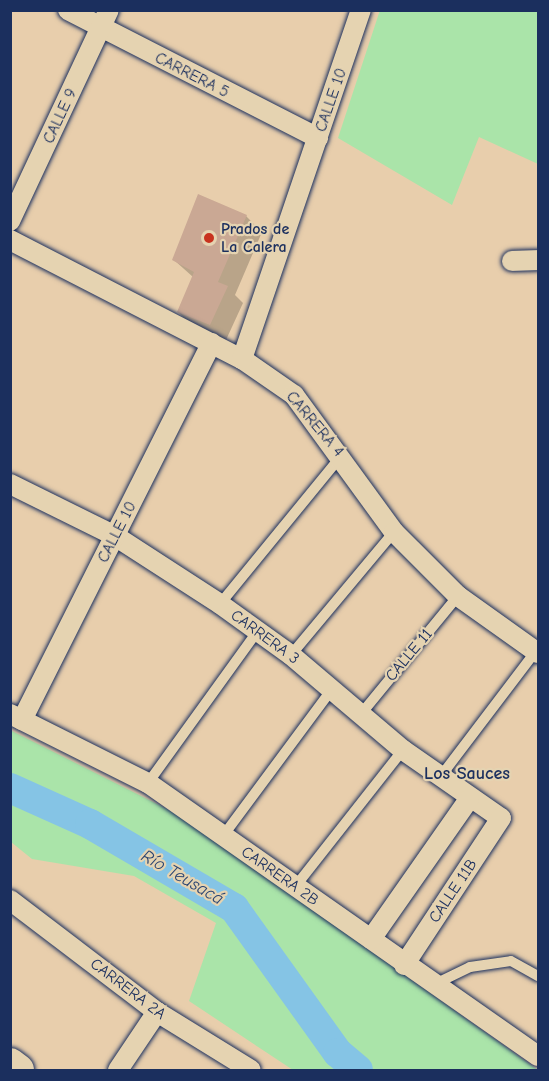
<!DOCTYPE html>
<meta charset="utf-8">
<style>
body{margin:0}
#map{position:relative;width:549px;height:1081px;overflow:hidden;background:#e8ceac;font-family:"Comic Neue",sans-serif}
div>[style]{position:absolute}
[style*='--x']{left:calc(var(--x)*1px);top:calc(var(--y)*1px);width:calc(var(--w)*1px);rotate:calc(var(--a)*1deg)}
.green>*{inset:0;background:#aae4a9}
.shadow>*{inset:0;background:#0003}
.river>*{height:30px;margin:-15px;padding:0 15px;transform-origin:15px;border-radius:15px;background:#85c4e5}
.building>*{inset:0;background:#caa894}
.roads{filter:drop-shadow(0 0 2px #1b2f5e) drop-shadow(0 0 2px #1b2f5e)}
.service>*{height:10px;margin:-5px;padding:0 5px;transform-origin:5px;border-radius:5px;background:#e5d3b1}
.minor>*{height:20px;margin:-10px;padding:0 10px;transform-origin:10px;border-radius:10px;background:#e5d3b1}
.primary>*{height:32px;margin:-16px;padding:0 16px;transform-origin:16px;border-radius:16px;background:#e5d3b1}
.dots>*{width:16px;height:16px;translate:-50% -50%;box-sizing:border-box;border:3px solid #e5d3b1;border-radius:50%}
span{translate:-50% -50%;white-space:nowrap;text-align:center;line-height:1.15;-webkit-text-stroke:4.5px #e5d3b1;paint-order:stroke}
.street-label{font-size:16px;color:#1b2f5e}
.poi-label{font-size:16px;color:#1b2f5e;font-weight:700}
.left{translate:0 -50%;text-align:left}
.neighbourhood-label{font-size:18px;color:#1b2f5e;font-weight:700}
.water-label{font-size:18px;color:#2b4572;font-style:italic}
.frame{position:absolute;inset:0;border:12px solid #1b2f5e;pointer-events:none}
</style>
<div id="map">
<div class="green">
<div style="clip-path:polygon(380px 10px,538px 11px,538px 164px,479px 137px,452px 205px,338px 138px)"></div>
<div style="clip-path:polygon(10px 730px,181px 816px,538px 1070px,293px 1070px,189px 1001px,216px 923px,134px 876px,32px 859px,11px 842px)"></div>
</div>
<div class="shadow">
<div style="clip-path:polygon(246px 216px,262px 232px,235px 295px,243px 303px,226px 340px,194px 328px,178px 312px,193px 277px,174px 260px)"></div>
</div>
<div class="river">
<div style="--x:10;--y:788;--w:88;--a:24.2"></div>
<div style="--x:90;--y:824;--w:167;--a:30.3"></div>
<div style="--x:234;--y:908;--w:178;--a:54.4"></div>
<div style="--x:338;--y:1053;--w:26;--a:40"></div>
</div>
<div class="building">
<div style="clip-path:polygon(198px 194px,247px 215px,218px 282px,228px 286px,210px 325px,177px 312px,194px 272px,172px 260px)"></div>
</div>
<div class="roads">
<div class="service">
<div style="--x:220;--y:604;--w:193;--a:-50.7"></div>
<div style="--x:291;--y:655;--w:160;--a:-50.1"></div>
<div style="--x:361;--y:714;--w:153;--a:-50.6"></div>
<div style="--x:441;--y:776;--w:157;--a:-52.8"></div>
<div style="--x:148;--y:783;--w:186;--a:-54.2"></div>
<div style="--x:223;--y:836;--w:183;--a:-53.4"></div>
<div style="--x:295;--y:887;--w:174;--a:-51.8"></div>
<div style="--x:435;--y:984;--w:39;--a:-26"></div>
<div style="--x:470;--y:967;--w:41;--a:-8.3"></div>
<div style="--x:511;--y:961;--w:31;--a:29"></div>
</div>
<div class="minor">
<div style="--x:68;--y:10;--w:281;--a:27.1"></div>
<div style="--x:10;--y:221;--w:233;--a:-64.9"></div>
<div style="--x:10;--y:240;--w:261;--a:27.2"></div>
<div style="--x:242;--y:359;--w:63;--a:34.7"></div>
<div style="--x:294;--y:395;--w:170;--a:53.9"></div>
<div style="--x:394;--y:532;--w:91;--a:45"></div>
<div style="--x:458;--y:596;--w:98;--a:35.5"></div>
<div style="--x:512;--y:261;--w:26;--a:-2"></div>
<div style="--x:242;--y:359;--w:369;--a:-71.2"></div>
<div style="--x:10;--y:484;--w:117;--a:26.3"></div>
<div style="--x:115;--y:536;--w:125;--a:32.9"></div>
<div style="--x:220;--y:604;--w:87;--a:35.7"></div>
<div style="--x:291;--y:655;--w:147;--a:40.3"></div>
<div style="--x:403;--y:750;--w:119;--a:34.8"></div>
<div style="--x:501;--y:818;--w:176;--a:123.4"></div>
<div style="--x:10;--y:714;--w:154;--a:26.6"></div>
<div style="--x:148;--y:783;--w:476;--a:35"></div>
<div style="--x:22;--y:720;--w:422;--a:-63.3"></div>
<div style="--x:10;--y:900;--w:185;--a:37.3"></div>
<div style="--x:157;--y:1012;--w:110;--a:31.7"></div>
<div style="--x:371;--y:939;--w:171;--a:-55"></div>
<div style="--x:118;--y:1070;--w:70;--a:-56.1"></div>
</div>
<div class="primary">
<div style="--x:10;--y:1064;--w:10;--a:37"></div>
</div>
</div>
<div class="dots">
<div style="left:209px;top:238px;background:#c8321e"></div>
</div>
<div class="street-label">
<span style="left:192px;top:75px;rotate:27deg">CARRERA 5</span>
<span style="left:331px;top:100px;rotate:-71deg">CALLE 10</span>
<span style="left:60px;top:116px;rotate:-65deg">CALLE 9</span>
<span style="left:315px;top:424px;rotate:50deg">CARRERA 4</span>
<span style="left:117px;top:532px;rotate:-63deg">CALLE 10</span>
<span style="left:265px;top:637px;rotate:36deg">CARRERA 3</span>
<span style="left:409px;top:655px;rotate:-50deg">CALLE 11</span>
<span style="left:280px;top:876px;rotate:35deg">CARRERA 2B</span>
<span style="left:453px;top:891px;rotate:-56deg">CALLE 11B</span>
<span style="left:128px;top:989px;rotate:37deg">CARRERA 2A</span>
</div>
<div class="poi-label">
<span class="left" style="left:221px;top:238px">Prados de<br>La Calera</span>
</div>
<div class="neighbourhood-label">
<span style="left:467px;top:774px">Los Sauces</span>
</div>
<div class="water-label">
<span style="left:182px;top:878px;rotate:30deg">Río Teusacá</span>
</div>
<div class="frame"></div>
</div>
